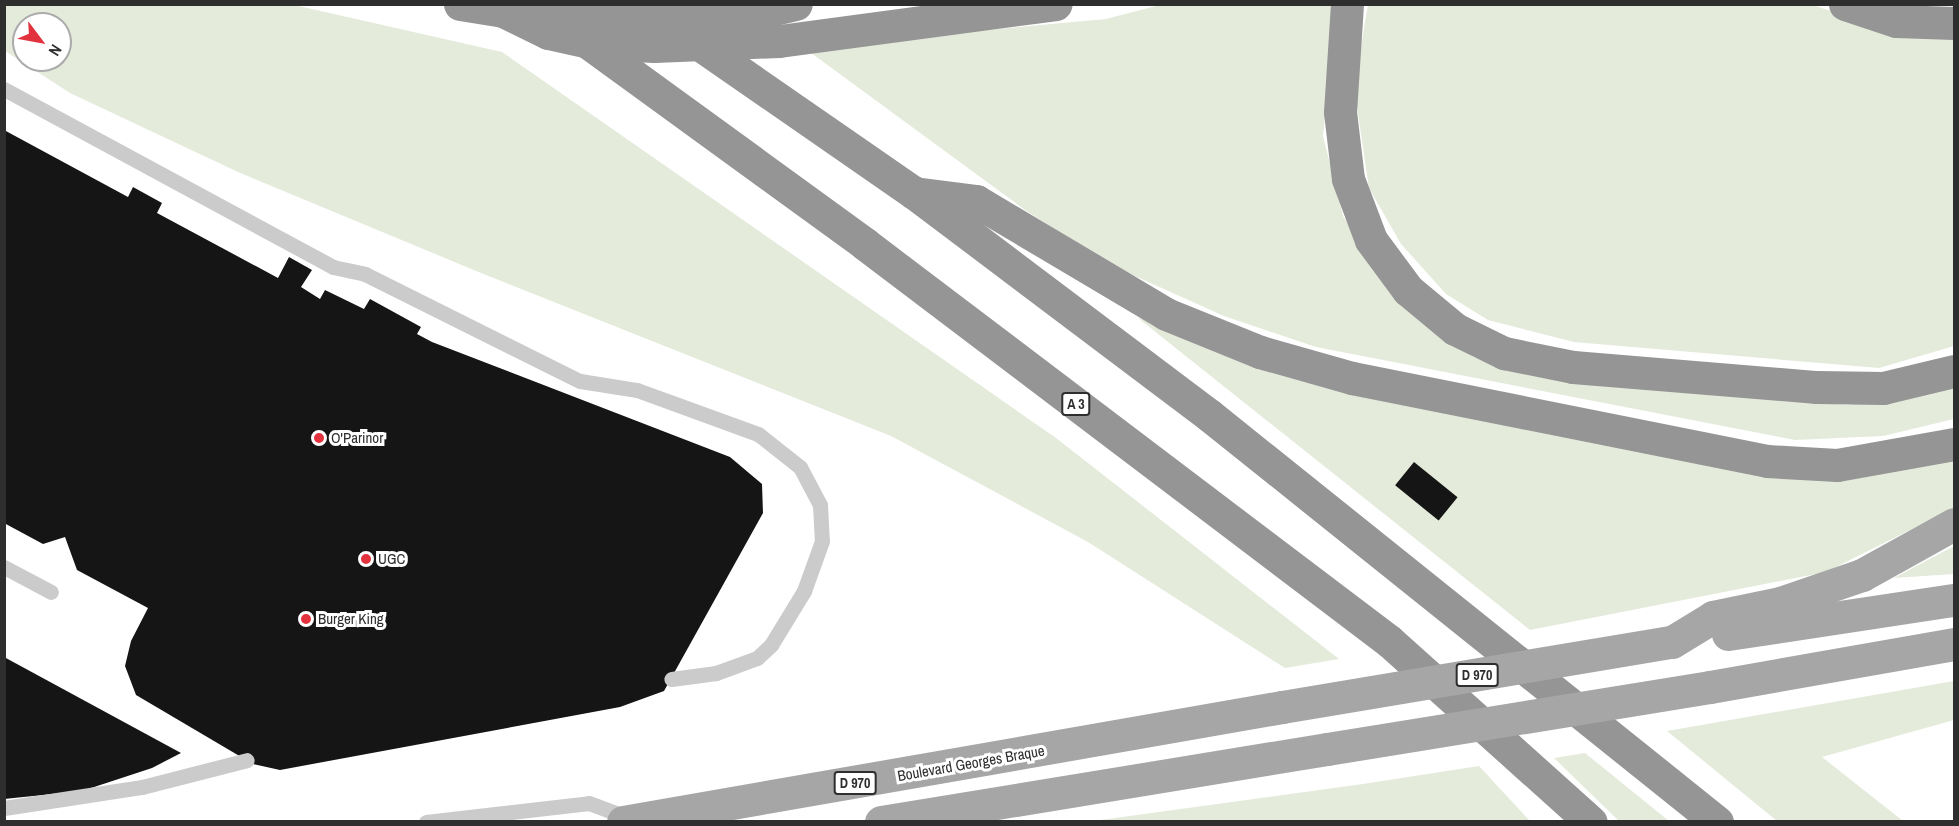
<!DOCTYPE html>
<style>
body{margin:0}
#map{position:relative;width:1959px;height:826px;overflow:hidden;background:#fff;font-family:"Archivo Narrow",sans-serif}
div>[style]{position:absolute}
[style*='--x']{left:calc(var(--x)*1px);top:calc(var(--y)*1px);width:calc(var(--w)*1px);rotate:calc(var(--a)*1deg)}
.green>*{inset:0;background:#e4ebdb}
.building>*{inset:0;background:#151515;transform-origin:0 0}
.service>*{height:15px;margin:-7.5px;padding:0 7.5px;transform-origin:7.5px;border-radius:7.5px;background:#cbcbcb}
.primary>*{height:33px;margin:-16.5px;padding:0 16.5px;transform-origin:16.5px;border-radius:16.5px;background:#a6a6a6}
.motorway>*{height:33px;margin:-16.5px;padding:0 16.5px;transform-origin:16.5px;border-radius:16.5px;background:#959595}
.primary-bridge>*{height:33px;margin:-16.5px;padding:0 16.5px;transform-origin:16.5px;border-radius:16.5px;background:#a6a6a6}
.motorway-bridge>*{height:33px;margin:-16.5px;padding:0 16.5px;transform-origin:16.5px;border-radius:16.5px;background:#959595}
.dots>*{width:16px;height:16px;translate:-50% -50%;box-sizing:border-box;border:3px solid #fff;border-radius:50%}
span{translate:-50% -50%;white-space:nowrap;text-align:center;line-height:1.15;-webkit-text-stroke:6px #fff;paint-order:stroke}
.shield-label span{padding:2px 4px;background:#fff;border:2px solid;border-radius:4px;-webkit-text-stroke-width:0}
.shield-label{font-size:14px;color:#2e2e2e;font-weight:700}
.poi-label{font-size:15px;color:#2e2e2e}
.left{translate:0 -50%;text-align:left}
.street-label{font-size:15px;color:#2e2e2e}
.frame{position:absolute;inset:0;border:6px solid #2e2e2e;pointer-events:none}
.north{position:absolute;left:12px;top:12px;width:60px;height:60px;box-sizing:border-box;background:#fff;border:2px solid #ababab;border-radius:50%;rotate:122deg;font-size:16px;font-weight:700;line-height:24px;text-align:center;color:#2e2e2e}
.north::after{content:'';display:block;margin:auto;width:21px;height:27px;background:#e2323e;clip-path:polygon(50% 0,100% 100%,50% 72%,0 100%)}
</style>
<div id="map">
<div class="green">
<div style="clip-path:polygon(evenodd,4px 5px,294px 5px,502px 52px,1056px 438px,1339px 659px,1285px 668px,1088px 542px,891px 436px,481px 273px,238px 172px,70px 93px,5px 51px,4px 5px,24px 24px,60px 24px,60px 60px,24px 60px,24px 24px)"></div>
<div style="clip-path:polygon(1160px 5px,1336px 5px,1323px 136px,1343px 216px,1382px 280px,1440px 335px,1475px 358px,1682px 392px,1848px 405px,1954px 382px,1954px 419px,1883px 436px,1795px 440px,1316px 347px,1224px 316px,1115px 267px,1025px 210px,803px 47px,1106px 19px)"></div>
<div style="clip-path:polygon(1368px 5px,1813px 5px,1890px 31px,1954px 36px,1954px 346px,1879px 368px,1574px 342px,1488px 320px,1446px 294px,1401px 244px,1369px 188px,1354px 87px)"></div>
<div style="clip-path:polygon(1138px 318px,1653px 452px,1954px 457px,1954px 508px,1826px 572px,1530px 630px)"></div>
<div style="clip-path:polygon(1954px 546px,1954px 574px,1894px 578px)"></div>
<div style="clip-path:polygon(1954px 681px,1954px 720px,1822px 757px,1903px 821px,1777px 821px,1667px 731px)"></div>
<div style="clip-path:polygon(1585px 753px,1669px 821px,1619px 821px,1554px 758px)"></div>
<div style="clip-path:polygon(1479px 766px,1530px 821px,1093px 821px,1363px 784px)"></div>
</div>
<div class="building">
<div style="clip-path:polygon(4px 130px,128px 197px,133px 187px,162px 203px,157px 213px,278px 278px,289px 257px,312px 270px,301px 287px,320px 299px,325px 290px,364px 309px,370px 299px,421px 327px,417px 334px,432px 342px,730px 457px,762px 484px,763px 513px,664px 691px,620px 707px,280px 770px,253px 764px,136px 695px,125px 666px,131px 641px,148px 608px,77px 570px,65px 537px,43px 544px,4px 523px)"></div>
<div style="left:1414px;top:462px;width:56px;height:30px;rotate:39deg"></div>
<div style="clip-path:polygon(4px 657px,181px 753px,152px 768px,82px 791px,4px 799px)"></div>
</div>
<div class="service">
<div style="--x:4;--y:89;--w:374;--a:28.4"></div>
<div style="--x:333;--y:267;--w:33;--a:12"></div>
<div style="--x:365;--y:274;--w:240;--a:26.5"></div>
<div style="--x:580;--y:381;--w:58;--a:9"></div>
<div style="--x:637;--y:390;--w:129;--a:20"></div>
<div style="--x:758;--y:434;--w:53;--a:38.2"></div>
<div style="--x:800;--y:467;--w:43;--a:62.2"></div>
<div style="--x:820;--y:505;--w:36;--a:87"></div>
<div style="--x:822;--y:541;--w:53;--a:109.8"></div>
<div style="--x:804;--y:591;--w:63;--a:121.4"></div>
<div style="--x:771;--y:645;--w:19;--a:137"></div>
<div style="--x:757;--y:658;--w:44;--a:159.9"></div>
<div style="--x:716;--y:673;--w:45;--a:172.4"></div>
<div style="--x:4;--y:567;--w:53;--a:28"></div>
<div style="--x:4;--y:808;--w:140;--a:-8.7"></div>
<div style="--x:142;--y:787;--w:108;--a:-14.4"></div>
<div style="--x:426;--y:822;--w:164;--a:-6.6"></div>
<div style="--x:589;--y:803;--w:43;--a:20.6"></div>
</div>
<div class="primary">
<div style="--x:1728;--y:634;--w:229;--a:-8.6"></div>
<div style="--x:1672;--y:642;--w:48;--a:-31.4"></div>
<div style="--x:1713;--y:617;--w:68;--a:-11.8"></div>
<div style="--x:1780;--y:603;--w:87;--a:-18.9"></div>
<div style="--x:1862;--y:575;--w:105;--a:-29"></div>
<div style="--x:1710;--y:687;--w:248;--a:-10"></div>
<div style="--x:623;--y:822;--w:669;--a:-9.9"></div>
<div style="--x:881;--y:822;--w:452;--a:-9.3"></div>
</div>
<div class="motorway">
<div style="--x:460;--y:4;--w:44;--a:9.2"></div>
<div style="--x:535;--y:4;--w:408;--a:36"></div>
<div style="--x:865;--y:244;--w:657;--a:37.15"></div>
<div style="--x:1389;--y:641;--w:271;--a:41.9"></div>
<div style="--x:1347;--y:4;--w:108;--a:93.7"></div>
<div style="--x:1340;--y:112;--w:67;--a:83.2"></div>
<div style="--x:1348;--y:179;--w:65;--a:69.3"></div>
<div style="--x:1371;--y:240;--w:62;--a:53.5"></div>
<div style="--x:1408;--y:290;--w:61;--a:39.7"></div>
<div style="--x:1455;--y:329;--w:55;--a:26.1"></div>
<div style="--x:1504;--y:353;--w:70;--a:11.5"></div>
<div style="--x:1573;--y:367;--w:245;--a:4.7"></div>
<div style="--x:1817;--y:387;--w:66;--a:0.9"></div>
<div style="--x:1883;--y:388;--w:73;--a:-13.5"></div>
<div style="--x:1845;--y:4;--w:54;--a:18.4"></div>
<div style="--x:1896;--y:21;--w:58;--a:2"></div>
<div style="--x:749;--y:15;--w:48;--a:-13.2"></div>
<div style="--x:686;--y:35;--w:276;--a:34.7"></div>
<div style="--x:913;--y:192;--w:371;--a:37"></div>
<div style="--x:1209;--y:415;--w:651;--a:38.7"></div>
<div style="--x:779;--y:41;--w:279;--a:-7.6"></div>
<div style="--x:914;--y:193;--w:63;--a:7.4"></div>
<div style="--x:976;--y:201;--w:221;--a:30.7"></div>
<div style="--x:1166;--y:314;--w:101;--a:22"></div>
<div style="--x:1260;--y:352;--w:96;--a:15.8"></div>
<div style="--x:1352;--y:378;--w:423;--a:11.3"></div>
<div style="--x:1767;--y:461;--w:70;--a:3.3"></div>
<div style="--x:1837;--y:465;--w:119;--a:-10.2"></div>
</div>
<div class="primary-bridge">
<div style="--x:1282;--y:707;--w:395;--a:-9.5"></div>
<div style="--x:1327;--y:749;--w:388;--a:-9.2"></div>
</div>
<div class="motorway-bridge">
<div style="--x:503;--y:11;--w:50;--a:26.1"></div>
<div style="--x:548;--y:33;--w:46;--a:12.5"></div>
<div style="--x:593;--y:43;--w:61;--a:2.8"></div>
<div style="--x:654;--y:46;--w:125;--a:-2.3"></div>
<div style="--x:574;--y:20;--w:175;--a:-1.6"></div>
</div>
<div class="dots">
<div style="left:319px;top:438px;background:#e2323e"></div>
<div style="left:366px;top:559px;background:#e2323e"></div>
<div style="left:306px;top:619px;background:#e2323e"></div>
</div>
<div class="shield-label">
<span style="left:1076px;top:404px">A 3</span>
<span style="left:1477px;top:675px">D 970</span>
<span style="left:855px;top:783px">D 970</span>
</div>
<div class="poi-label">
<span class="left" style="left:331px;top:438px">O'Parinor</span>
<span class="left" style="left:378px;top:559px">UGC</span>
<span class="left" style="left:318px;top:619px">Burger King</span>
</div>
<div class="street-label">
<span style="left:971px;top:763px;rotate:-10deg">Boulevard Georges Braque</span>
</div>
<div class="frame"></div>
<div class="north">N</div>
</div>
